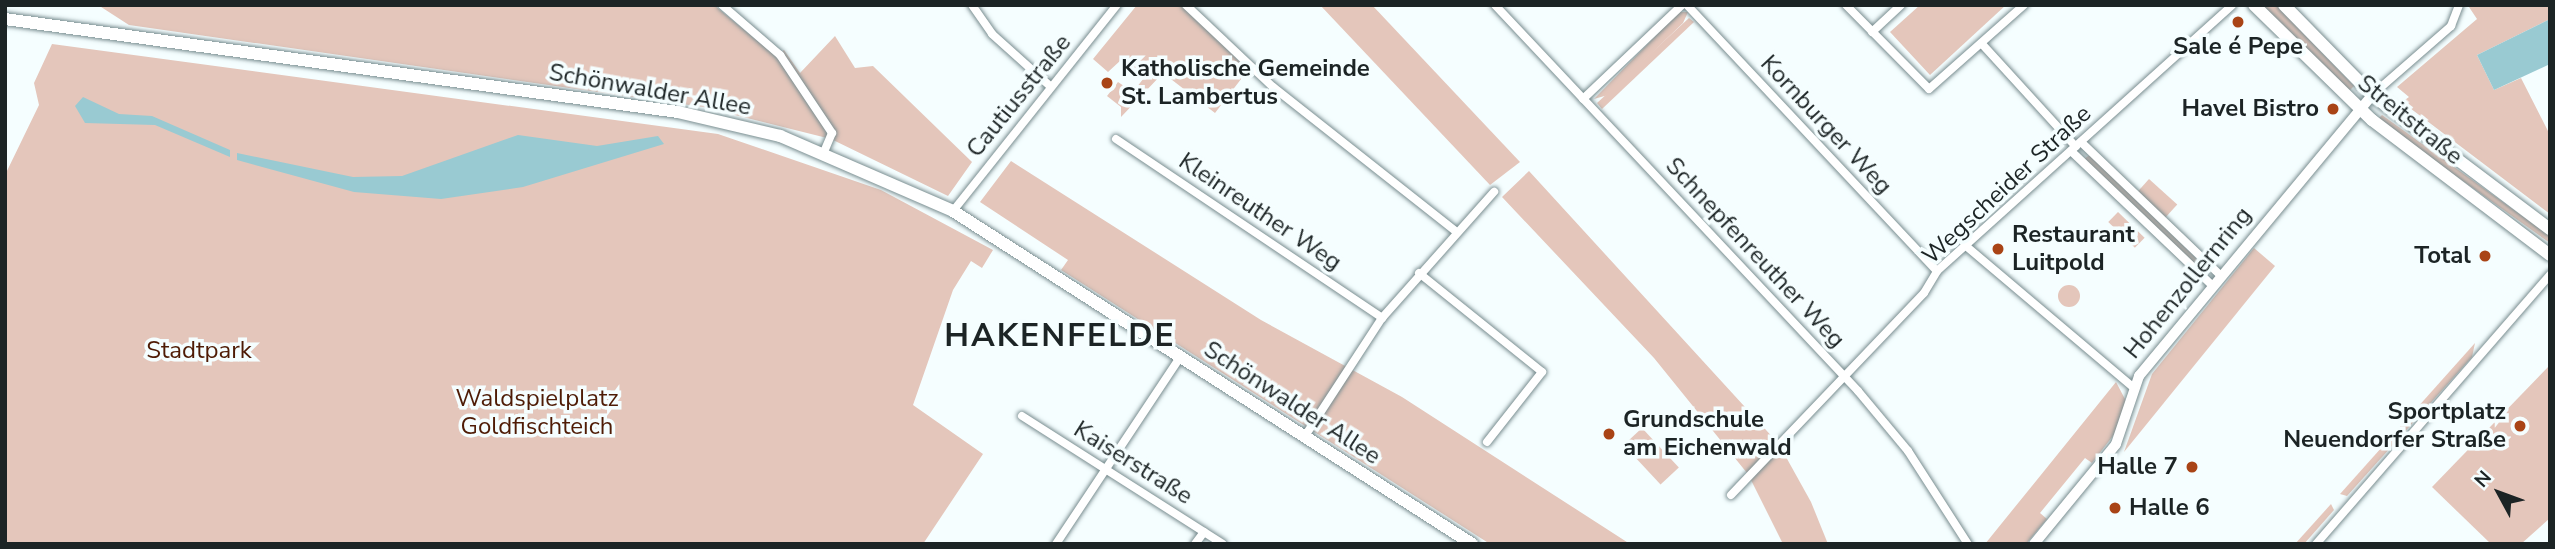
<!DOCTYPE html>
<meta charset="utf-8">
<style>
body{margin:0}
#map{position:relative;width:2555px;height:549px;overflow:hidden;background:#f5feff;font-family:"Nunito Sans",sans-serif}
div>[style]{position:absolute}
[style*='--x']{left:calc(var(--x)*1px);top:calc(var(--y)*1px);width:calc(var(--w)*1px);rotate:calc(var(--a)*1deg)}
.green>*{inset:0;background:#e4c6bb;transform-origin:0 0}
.round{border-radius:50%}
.water>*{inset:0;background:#99cad2}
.roads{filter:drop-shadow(0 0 2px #798d90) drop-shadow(0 0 2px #798d90)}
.minor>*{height:8px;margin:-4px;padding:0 4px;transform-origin:4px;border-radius:4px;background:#fff}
.tertiary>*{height:10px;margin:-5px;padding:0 5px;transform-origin:5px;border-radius:5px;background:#fff}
.secondary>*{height:12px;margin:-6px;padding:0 6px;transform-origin:6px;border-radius:6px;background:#fff}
.dots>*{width:19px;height:19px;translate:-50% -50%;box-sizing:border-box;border:4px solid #f5feff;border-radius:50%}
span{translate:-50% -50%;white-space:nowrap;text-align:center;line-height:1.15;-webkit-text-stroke:7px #f5feff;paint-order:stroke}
.poi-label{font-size:24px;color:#1c2425;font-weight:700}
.left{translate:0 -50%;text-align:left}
.right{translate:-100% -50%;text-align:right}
.street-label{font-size:24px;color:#1c2425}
.park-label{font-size:24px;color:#4e1b05}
.district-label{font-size:32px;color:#1c2425;font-weight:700;letter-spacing:2px}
.frame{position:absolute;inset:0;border:7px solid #1c2425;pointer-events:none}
.north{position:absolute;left:2464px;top:458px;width:70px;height:70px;-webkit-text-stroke:5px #f5feff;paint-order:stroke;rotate:311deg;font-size:19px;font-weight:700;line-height:28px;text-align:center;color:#1c2425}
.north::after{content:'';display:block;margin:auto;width:24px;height:32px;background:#1c2425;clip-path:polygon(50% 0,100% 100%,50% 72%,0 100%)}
</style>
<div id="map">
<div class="green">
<div style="clip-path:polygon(98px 5px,714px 5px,776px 56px,784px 50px,800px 73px,835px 36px,855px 68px,873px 66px,972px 162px,948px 196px,831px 139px,703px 107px,129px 25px)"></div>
<div style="clip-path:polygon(1137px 5px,1182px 5px,1248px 70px,1215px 113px,1163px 73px,1121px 117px,1121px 107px,1107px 96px,1118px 82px,1133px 92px,1147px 74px,1121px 60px,1108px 72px,1093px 59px)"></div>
<div style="clip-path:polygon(1320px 5px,1372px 5px,1520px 162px,1490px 185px)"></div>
<div style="clip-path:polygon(1920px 5px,2006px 5px,1930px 75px,1890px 32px)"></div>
<div style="clip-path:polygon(2261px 5px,2276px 5px,2354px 86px,2349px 91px)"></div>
<div style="clip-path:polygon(2550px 5px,2550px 19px,2477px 55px,2494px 90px,2521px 78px,2550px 135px,2550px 214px,2402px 102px,2409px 97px,2397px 87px,2477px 19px,2469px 7px)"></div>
<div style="clip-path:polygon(1679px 12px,1688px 12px,1683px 23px,1608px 95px,1594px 99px)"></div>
<div style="clip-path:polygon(1689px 18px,1694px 22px,1602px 109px,1597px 103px)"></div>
<div style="clip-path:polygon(52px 44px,718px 134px,881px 190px,993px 250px,982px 268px,971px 261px,953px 290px,913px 405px,983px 454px,923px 544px,5px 544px,5px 175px,39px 105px,34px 83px)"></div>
<div style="clip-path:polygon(2382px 115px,2550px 236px,2550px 243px,2377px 120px)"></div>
<div style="clip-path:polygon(2090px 155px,2207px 269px,2204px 274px,2084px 159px)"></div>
<div style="clip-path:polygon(1011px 161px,1261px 320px,1402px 397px,1630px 544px,1490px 544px,1061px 270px,1068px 260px,980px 202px)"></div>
<div style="clip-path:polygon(1529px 171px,1777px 442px,1747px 473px,1654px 358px,1502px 197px)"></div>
<div style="left:2149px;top:179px;width:38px;height:18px;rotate:42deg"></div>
<div style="left:2118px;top:212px;width:37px;height:14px;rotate:44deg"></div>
<div style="clip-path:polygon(2254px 248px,2275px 266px,2124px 452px,2152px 374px)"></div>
<div class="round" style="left:2058px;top:285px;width:22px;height:22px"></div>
<div style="clip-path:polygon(2475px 343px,2472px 357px,2347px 496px,2340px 494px)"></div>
<div style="clip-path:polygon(2550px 365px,2550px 518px,2521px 544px,2491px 544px,2432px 487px)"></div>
<div style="clip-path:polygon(2116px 382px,2126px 401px,2116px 432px,2092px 463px,2085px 458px,2040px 513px,2047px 519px,2026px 544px,1985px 544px)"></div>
<div style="left:1642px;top:428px;width:54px;height:25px;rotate:47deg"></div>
<div style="clip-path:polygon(1781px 448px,1811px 502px,1828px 544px,1783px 544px,1751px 480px)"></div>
<div style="clip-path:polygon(2331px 504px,2334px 510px,2304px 544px,2295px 544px)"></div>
</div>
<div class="water">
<div style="clip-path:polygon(2550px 19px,2550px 64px,2494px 90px,2477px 55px)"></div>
<div style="clip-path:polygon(83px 97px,119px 114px,152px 116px,230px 150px,230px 157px,155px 125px,85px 123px,75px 106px)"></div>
<div style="clip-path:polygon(518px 135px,597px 146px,658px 136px,664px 144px,523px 187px,441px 199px,354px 192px,237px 160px,237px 153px,353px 177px,402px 176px)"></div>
</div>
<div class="roads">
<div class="minor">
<div style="--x:722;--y:5;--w:77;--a:40.8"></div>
<div style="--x:780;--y:55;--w:94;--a:56.3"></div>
<div style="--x:832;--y:133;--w:21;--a:113"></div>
<div style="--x:972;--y:5;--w:35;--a:55"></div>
<div style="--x:992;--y:34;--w:79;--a:41.9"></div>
<div style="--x:1186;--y:5;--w:120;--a:43.3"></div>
<div style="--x:1273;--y:87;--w:231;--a:38.3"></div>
<div style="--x:1495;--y:5;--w:530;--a:46.76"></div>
<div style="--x:1858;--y:391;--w:78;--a:50.2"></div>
<div style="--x:1908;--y:451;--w:111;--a:57.2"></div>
<div style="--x:1687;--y:5;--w:365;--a:46.8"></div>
<div style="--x:1846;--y:5;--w:118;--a:45.3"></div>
<div style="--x:1929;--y:89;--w:127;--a:-41.5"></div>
<div style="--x:1872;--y:32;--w:40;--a:-43"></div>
<div style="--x:1982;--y:44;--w:139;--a:47.6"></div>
<div style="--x:2372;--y:95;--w:105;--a:-41.1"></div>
<div style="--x:2451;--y:26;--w:22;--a:-69"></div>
<div style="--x:1583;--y:99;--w:137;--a:-43.5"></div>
<div style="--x:1116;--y:139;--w:321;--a:33.9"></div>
<div style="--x:2081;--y:142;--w:194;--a:43.7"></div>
<div style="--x:2071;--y:151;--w:196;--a:43.6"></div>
<div style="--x:953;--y:211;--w:263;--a:-51.5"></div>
<div style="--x:1966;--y:246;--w:220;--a:40.2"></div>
<div style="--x:1419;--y:273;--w:158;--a:38.8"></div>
<div style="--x:1542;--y:372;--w:89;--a:128.2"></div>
<div style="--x:1022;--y:416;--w:238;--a:32.5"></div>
<div style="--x:1305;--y:436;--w:141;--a:-56.9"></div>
<div style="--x:1382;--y:318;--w:169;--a:-48.4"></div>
<div style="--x:1731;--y:495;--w:279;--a:-46.3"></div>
<div style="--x:1924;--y:293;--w:26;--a:-59"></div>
<div style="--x:1937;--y:271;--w:397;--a:-42"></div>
<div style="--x:1056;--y:544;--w:226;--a:-56.4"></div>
<div style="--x:1195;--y:544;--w:15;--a:-53"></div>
<div style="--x:2316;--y:544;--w:357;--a:-49"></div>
</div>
<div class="tertiary">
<div style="--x:2034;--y:544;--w:129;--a:-50.6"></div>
<div style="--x:2116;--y:444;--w:72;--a:-71.3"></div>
<div style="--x:2139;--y:376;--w:365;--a:-50.3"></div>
</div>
<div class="secondary">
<div style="--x:2254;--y:5;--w:165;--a:44.3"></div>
<div style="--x:2372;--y:120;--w:223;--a:37.2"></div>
<div style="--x:2284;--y:5;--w:126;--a:45.6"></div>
<div style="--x:2372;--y:95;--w:223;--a:37"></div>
<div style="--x:5;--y:19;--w:679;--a:7.87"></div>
<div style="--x:678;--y:112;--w:105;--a:13.2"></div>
<div style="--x:780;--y:136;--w:189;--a:23.4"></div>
<div style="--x:953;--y:211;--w:617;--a:32.68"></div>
</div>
</div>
<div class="dots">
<div style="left:2238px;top:22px;background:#a94416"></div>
<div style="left:1107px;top:83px;background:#a94416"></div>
<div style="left:2333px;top:109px;background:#a94416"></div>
<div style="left:1998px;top:249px;background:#a94416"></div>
<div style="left:2485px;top:256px;background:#a94416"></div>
<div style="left:2520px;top:426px;background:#a94416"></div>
<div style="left:1609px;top:434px;background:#a94416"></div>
<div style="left:2192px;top:467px;background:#a94416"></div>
<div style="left:2115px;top:508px;background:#a94416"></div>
</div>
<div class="poi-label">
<span style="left:2238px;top:47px">Sale é Pepe</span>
<span class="left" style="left:1121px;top:83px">Katholische Gemeinde<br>St. Lambertus</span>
<span class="right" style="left:2319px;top:109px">Havel Bistro</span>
<span class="left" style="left:2012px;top:249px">Restaurant<br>Luitpold</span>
<span class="right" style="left:2471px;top:256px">Total</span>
<span class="right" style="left:2506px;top:426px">Sportplatz<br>Neuendorfer Straße</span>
<span class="left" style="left:1623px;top:434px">Grundschule<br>am Eichenwald</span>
<span class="right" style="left:2178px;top:467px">Halle 7</span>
<span class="left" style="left:2129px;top:508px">Halle 6</span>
</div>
<div class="street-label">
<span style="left:650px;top:90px;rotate:10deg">Schönwalder Allee</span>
<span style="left:1019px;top:96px;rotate:-51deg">Cautiusstraße</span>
<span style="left:2410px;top:120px;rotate:39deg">Streitstraße</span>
<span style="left:1826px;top:125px;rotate:47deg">Kornburger Weg</span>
<span style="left:2007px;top:185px;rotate:-43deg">Wegscheider Straße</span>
<span style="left:1260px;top:212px;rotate:34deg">Kleinreuther Weg</span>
<span style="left:1755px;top:253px;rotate:47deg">Schnepfenreuther Weg</span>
<span style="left:2188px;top:283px;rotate:-51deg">Hohenzollernring</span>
<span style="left:1292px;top:403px;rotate:33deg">Schönwalder Allee</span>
<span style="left:1133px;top:463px;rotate:32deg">Kaiserstraße</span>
</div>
<div class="park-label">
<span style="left:199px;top:351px">Stadtpark</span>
<span style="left:537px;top:413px">Waldspielplatz<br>Goldfischteich</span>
</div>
<div class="district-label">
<span style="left:1060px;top:336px">HAKENFELDE</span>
</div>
<div class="frame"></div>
<div class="north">N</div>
</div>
